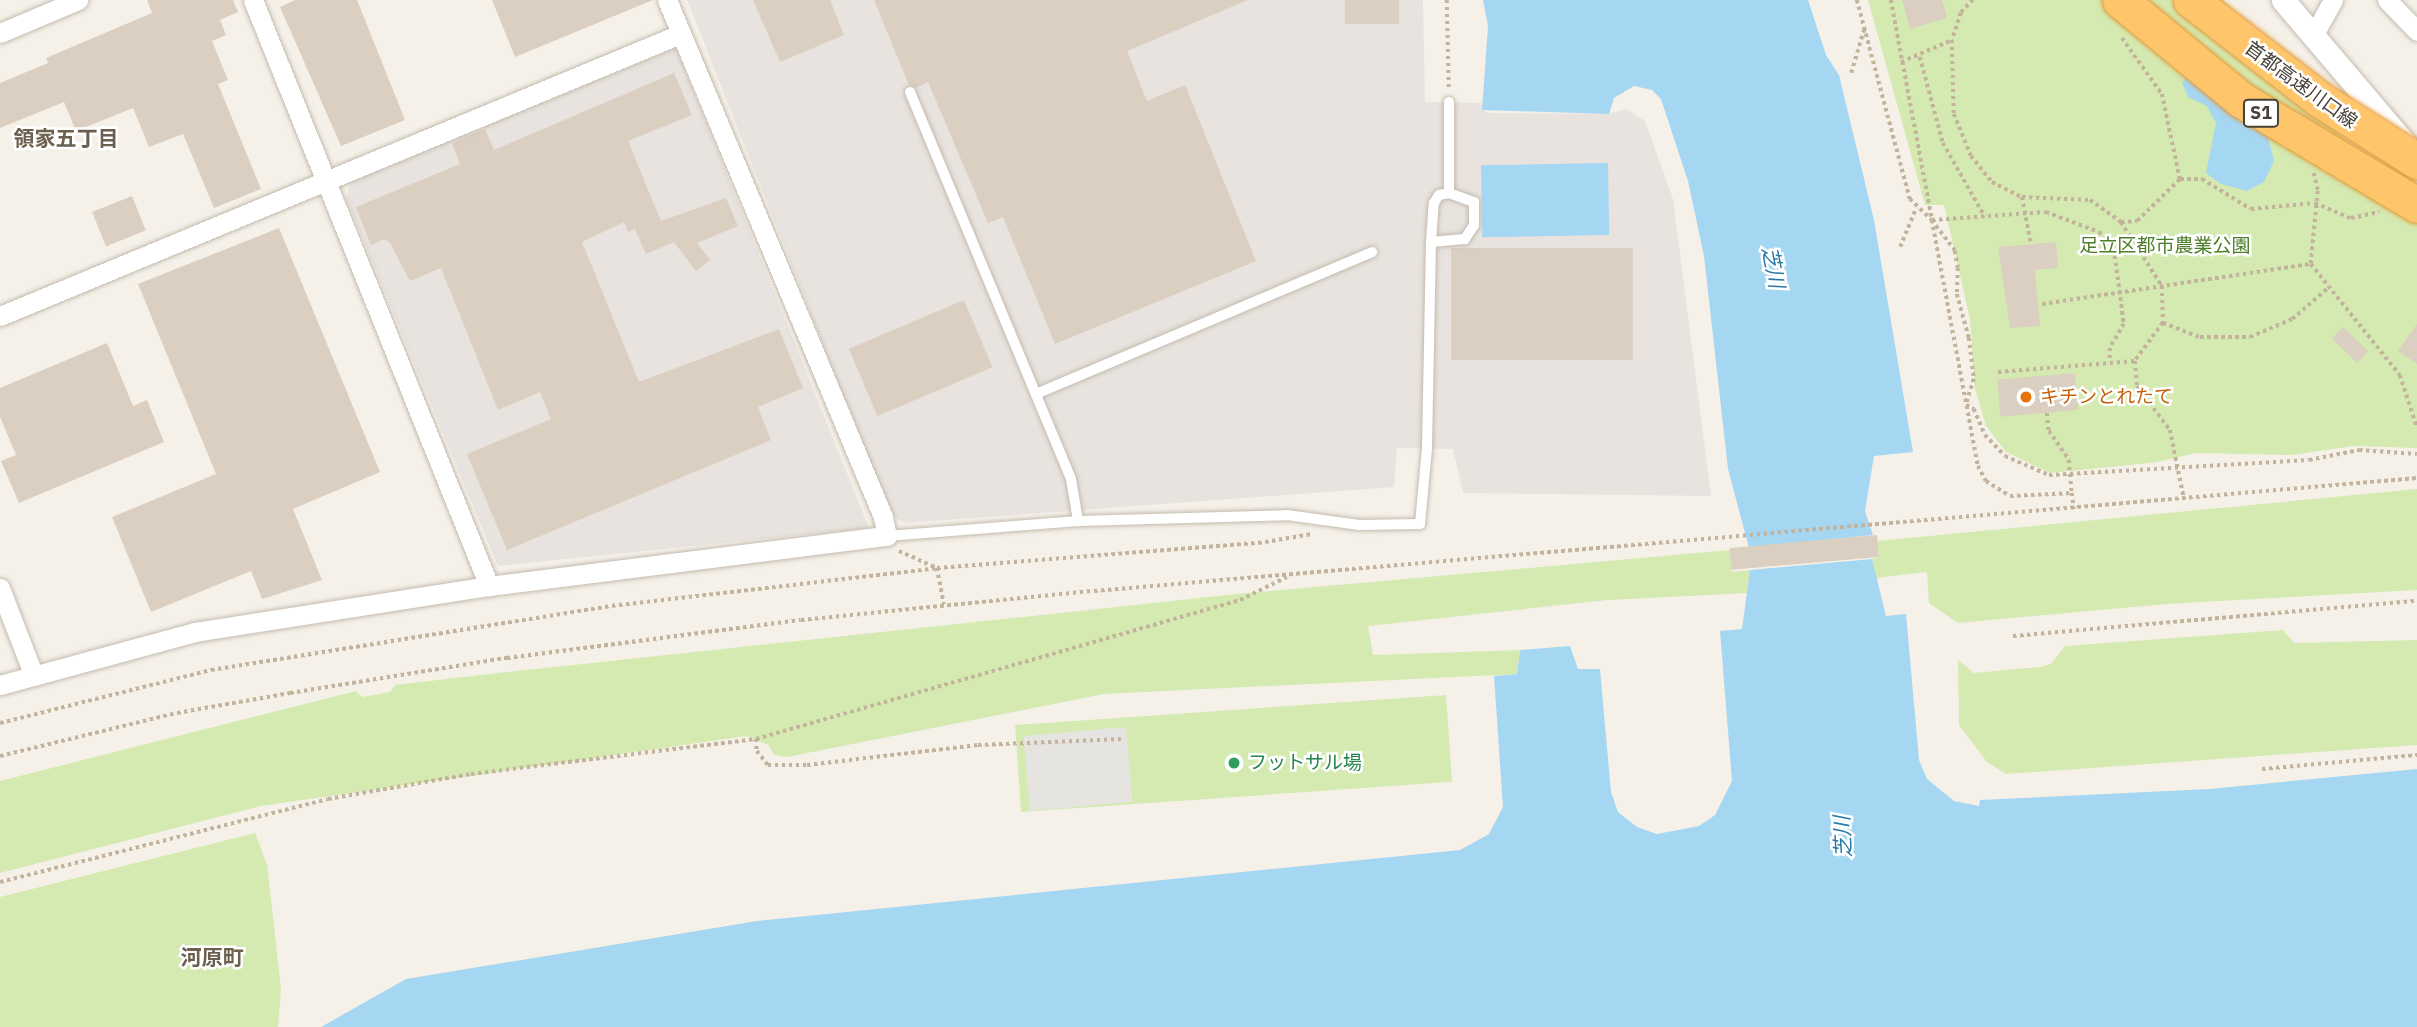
<!DOCTYPE html>
<meta charset="utf-8">
<style>
body{margin:0}
#map{position:relative;width:2417px;height:1027px;overflow:hidden;background:#f5f1e9;font-family:"IBM Plex Sans","Noto Sans JP",sans-serif}
div>[style]{position:absolute}
[style*='--x']{left:calc(var(--x)*1px);top:calc(var(--y)*1px);width:calc(var(--w)*1px);rotate:calc(var(--a)*1deg)}
.industrial>*{inset:0;background:#e8e3de}
.green>*{inset:0;background:#d4eab1;transform-origin:0 0}
.parking>*{inset:0;background:#e6e4e1;transform-origin:0 0}
.water>*{inset:0;background:#a5d7f3;transform-origin:0 0}
.building>*{inset:0;background:#dacfc1;transform-origin:0 0}
.path>*{height:3.5px;margin-top:-1.75px;transform-origin:0;background:repeating-linear-gradient(90deg,#c3b39c 0 3.5px,transparent 0 7px)}
.roads{filter:drop-shadow(0 0 2px #c4bbae) drop-shadow(0 0 2px #c4bbae)}
.service>*{height:10px;margin:-5px;padding:0 5px;transform-origin:5px;border-radius:5px;background:#fff}
.minor>*{height:19px;margin:-9.5px;padding:0 9.5px;transform-origin:9.5px;border-radius:9.5px;background:#fff}
.tertiary>*{height:23px;margin:-11.5px;padding:0 11.5px;transform-origin:11.5px;border-radius:11.5px;background:#fff}
.bridges{filter:drop-shadow(0 0 2px #e29937) drop-shadow(0 0 2px #e29937)}
.motorway-bridge>*{height:35px;margin:-17.5px;padding:0 17.5px;transform-origin:17.5px;border-radius:17.5px;background:#ffc56a}
.dots>*{width:19px;height:19px;translate:-50% -50%;box-sizing:border-box;border:4px solid #fff;border-radius:50%}
span{translate:-50% -50%;white-space:nowrap;text-align:center;line-height:1.15;-webkit-text-stroke:5px #fff;paint-order:stroke}
.shield-label span{padding:2px 5px;background:#fff;border:2px solid;border-radius:5px;-webkit-text-stroke-width:0}
.shield-label{font-size:18px;color:#494137;font-weight:700}
.street-label{font-size:19px;color:#494137}
.park-label{font-size:19px;color:#4d7d28}
.food-label{font-size:19px;color:#c56008}
.left{translate:0 -50%;text-align:left}
.leisure-label{font-size:19px;color:#27864d}
.neighbourhood-label{font-size:21px;color:#6c5f4e;font-weight:700}
.water-label{font-size:21px;color:#2979a8;font-style:italic}
</style>
<div id="map">
<div class="industrial">
<div style="clip-path:polygon(687px 0,1423px 0,1425px 102px,1483px 103px,1482px 109px,1489px 113px,1609px 114px,1626px 109px,1645px 121px,1673px 199px,1711px 496px,1463px 493px,1453px 449px,1397px 448px,1394px 487px,905px 523px,891px 515px)"></div>
<div style="clip-path:polygon(676px 48px,869px 528px,498px 566px,346px 198px,351px 182px)"></div>
</div>
<div class="green">
<div style="clip-path:polygon(1868px 0,2223px 0,2364px 162px,2417px 212px,2417px 448px,2353px 446px,2292px 455px,2196px 453px,2158px 462px,2050px 473px,2006px 452px,1986px 426px,1975px 389px,1970px 319px,1944px 205px,1925px 205px)"></div>
<div style="clip-path:polygon(2417px 489px,2417px 590px,2167px 604px,1958px 623px,1929px 603px,1927px 572px,1876px 578px,1872px 559px,1879px 557px,1877px 541px)"></div>
<div style="clip-path:polygon(1730px 550px,1732px 572px,1750px 570px,1749px 593px,1608px 600px,1368px 626px,1373px 655px,1520px 650px,1517px 674px,1104px 694px,787px 757px,774px 755px,768px 745px,746px 736px,261px 806px,0 873px,0 781px,356px 691px,362px 697px,390px 692px,395px 685px,498px 673px,1237px 594px)"></div>
<div style="clip-path:polygon(2283px 630px,2294px 643px,2417px 640px,2417px 745px,2006px 774px,1987px 762px,1959px 725px,1958px 660px,1974px 673px,2040px 667px,2051px 664px,2065px 646px)"></div>
<div style="left:1446px;top:695px;width:87px;height:432px;rotate:86deg"></div>
<div style="clip-path:polygon(255px 833px,267px 864px,281px 989px,278px 1027px,0 1027px,0 897px)"></div>
</div>
<div class="parking">
<div style="left:1126px;top:727px;width:75px;height:103px;rotate:85deg"></div>
</div>
<div class="water">
<div style="clip-path:polygon(1483px 0,1808px 0,1826px 55px,1839px 75px,1874px 220px,1913px 452px,1874px 456px,1865px 511px,1873px 535px,1749px 548px,1728px 469px,1704px 256px,1688px 181px,1661px 99px,1652px 90px,1634px 86px,1614px 98px,1609px 114px,1482px 110px,1488px 26px)"></div>
<div style="clip-path:polygon(2186px 77px,2268px 137px,2274px 161px,2264px 182px,2247px 191px,2221px 184px,2206px 173px,2216px 123px,2207px 106px,2188px 97px,2182px 83px)"></div>
<div style="left:1608px;top:163px;width:72px;height:127px;rotate:89deg"></div>
<div style="clip-path:polygon(1872px 559px,1886px 616px,1906px 614px,1919px 760px,1927px 779px,1954px 801px,1979px 806px,1980px 800px,2209px 789px,2417px 769px,2417px 1027px,321px 1027px,406px 979px,757px 921px,1460px 850px,1489px 834px,1503px 807px,1494px 676px,1517px 674px,1520px 650px,1570px 646px,1578px 669px,1600px 669px,1611px 792px,1618px 812px,1637px 827px,1657px 834px,1699px 826px,1715px 815px,1732px 781px,1720px 631px,1742px 629px,1750px 570px)"></div>
</div>
<div class="building">
<div style="clip-path:polygon(147px 0,233px 0,238px 12px,220px 20px,226px 35px,212px 41px,228px 80px,218px 84px,261px 189px,214px 208px,183px 134px,149px 147px,133px 108px,76px 131px,64px 102px,0 128px,0 83px,48px 63px,46px 58px,152px 13px)"></div>
<div style="clip-path:polygon(295px 0,357px 0,405px 120px,341px 146px,280px 7px)"></div>
<div style="clip-path:polygon(492px 0,653px 0,515px 57px)"></div>
<div style="clip-path:polygon(753px 0,830px 0,844px 35px,780px 62px)"></div>
<div style="clip-path:polygon(874px 0,1248px 0,1127px 51px,1147px 101px,1185px 85px,1256px 261px,1055px 344px,1003px 217px,988px 223px,928px 82px,916px 88px,909px 85px)"></div>
<div style="left:1345px;top:0;width:54px;height:24px"></div>
<div style="clip-path:polygon(1902px 0,1942px 0,1947px 18px,1910px 29px)"></div>
<div style="clip-path:polygon(674px 73px,692px 115px,628px 141px,661px 221px,726px 198px,738px 226px,697px 243px,710px 260px,696px 271px,674px 242px,646px 254px,635px 229px,628px 232px,624px 222px,582px 242px,639px 382px,779px 329px,803px 388px,758px 407px,771px 440px,507px 550px,467px 454px,551px 419px,540px 392px,498px 410px,441px 268px,410px 281px,390px 243px,385px 239px,371px 245px,356px 207px,460px 164px,452px 143px,485px 129px,494px 150px)"></div>
<div style="left:132px;top:196px;width:37px;height:43px;rotate:68deg"></div>
<div style="clip-path:polygon(279px 228px,380px 472px,293px 509px,322px 580px,262px 599px,251px 571px,151px 612px,112px 517px,216px 474px,138px 284px)"></div>
<div style="clip-path:polygon(2056px 242px,2058px 268px,2035px 270px,2040px 326px,2010px 328px,1998px 247px)"></div>
<div style="left:1451px;top:248px;width:182px;height:112px"></div>
<div style="left:964px;top:300px;width:73px;height:125px;rotate:67deg"></div>
<div style="clip-path:polygon(2417px 324px,2417px 364px,2398px 351px)"></div>
<div style="left:2343px;top:327px;width:35px;height:16px;rotate:44deg"></div>
<div style="clip-path:polygon(107px 343px,133px 406px,147px 400px,164px 442px,19px 503px,1px 461px,16px 455px,0 417px,0 388px)"></div>
<div style="left:2075px;top:373px;width:37px;height:78px;rotate:85deg"></div>
<div style="left:1877px;top:535px;width:22px;height:148px;rotate:85deg"></div>
</div>
<div class="path">
<div style="--x:1447;--y:0;--w:89;--a:88.7"></div>
<div style="--x:1857;--y:0;--w:206;--a:75.1"></div>
<div style="--x:1910;--y:199;--w:30;--a:44"></div>
<div style="--x:1932;--y:220;--w:250;--a:79.4"></div>
<div style="--x:1978;--y:466;--w:17;--a:62"></div>
<div style="--x:1986;--y:481;--w:28;--a:32"></div>
<div style="--x:2010;--y:496;--w:62;--a:-2.8"></div>
<div style="--x:2072;--y:493;--w:16;--a:83"></div>
<div style="--x:1891;--y:0;--w:224;--a:79.4"></div>
<div style="--x:1932;--y:220;--w:39;--a:53"></div>
<div style="--x:1955;--y:251;--w:17;--a:80"></div>
<div style="--x:1958;--y:268;--w:26;--a:92"></div>
<div style="--x:1957;--y:294;--w:46;--a:74.7"></div>
<div style="--x:1969;--y:338;--w:41;--a:83"></div>
<div style="--x:1974;--y:379;--w:27;--a:107"></div>
<div style="--x:1966;--y:405;--w:9;--a:27"></div>
<div style="--x:1974;--y:409;--w:28;--a:67"></div>
<div style="--x:1985;--y:435;--w:29;--a:46"></div>
<div style="--x:2005;--y:456;--w:48;--a:23.4"></div>
<div style="--x:2049;--y:475;--w:260;--a:-3.3"></div>
<div style="--x:2309;--y:460;--w:51;--a:-11.3"></div>
<div style="--x:2359;--y:450;--w:58;--a:3.9"></div>
<div style="--x:1973;--y:0;--w:18;--a:133"></div>
<div style="--x:1961;--y:13;--w:28;--a:108"></div>
<div style="--x:1952;--y:40;--w:74;--a:88.5"></div>
<div style="--x:1954;--y:114;--w:45;--a:68"></div>
<div style="--x:1971;--y:156;--w:33;--a:51"></div>
<div style="--x:1992;--y:182;--w:34;--a:27"></div>
<div style="--x:2022;--y:197;--w:68;--a:2.5"></div>
<div style="--x:2090;--y:200;--w:38;--a:35"></div>
<div style="--x:2121;--y:222;--w:76;--a:57.4"></div>
<div style="--x:2162;--y:286;--w:37;--a:88"></div>
<div style="--x:2163;--y:323;--w:47;--a:126.4"></div>
<div style="--x:2135;--y:361;--w:25;--a:85"></div>
<div style="--x:2137;--y:386;--w:55;--a:53.1"></div>
<div style="--x:2170;--y:430;--w:69;--a:78.4"></div>
<div style="--x:2122;--y:38;--w:69;--a:54.5"></div>
<div style="--x:2162;--y:94;--w:87;--a:78"></div>
<div style="--x:1920;--y:57;--w:89;--a:75"></div>
<div style="--x:1943;--y:143;--w:85;--a:60.4"></div>
<div style="--x:1901;--y:62;--w:56;--a:-23.3"></div>
<div style="--x:1851;--y:73;--w:46;--a:-73.5"></div>
<div style="--x:2314;--y:173;--w:18;--a:77"></div>
<div style="--x:2318;--y:191;--w:73;--a:95.5"></div>
<div style="--x:2311;--y:264;--w:142;--a:51.3"></div>
<div style="--x:2400;--y:375;--w:55;--a:71.9"></div>
<div style="--x:2022;--y:197;--w:47;--a:78.9"></div>
<div style="--x:1932;--y:220;--w:114;--a:-4"></div>
<div style="--x:2046;--y:212;--w:57;--a:20.7"></div>
<div style="--x:2099;--y:232;--w:23;--a:49"></div>
<div style="--x:2114;--y:249;--w:76;--a:82.4"></div>
<div style="--x:2124;--y:324;--w:28;--a:120"></div>
<div style="--x:2110;--y:348;--w:14;--a:90"></div>
<div style="--x:2121;--y:222;--w:16;--a:-4"></div>
<div style="--x:2137;--y:221;--w:60;--a:-44.3"></div>
<div style="--x:2180;--y:179;--w:22;--a:0"></div>
<div style="--x:2202;--y:179;--w:57;--a:31.5"></div>
<div style="--x:2251;--y:209;--w:64;--a:-5.4"></div>
<div style="--x:2315;--y:203;--w:39;--a:23"></div>
<div style="--x:2351;--y:218;--w:29;--a:-12"></div>
<div style="--x:1900;--y:247;--w:42;--a:-67.7"></div>
<div style="--x:2042;--y:304;--w:272;--a:-8.5"></div>
<div style="--x:2163;--y:323;--w:40;--a:21"></div>
<div style="--x:2200;--y:337;--w:50;--a:0"></div>
<div style="--x:2250;--y:337;--w:46;--a:-23.2"></div>
<div style="--x:2292;--y:319;--w:48;--a:-40.7"></div>
<div style="--x:1998;--y:372;--w:137;--a:-4.6"></div>
<div style="--x:2047;--y:413;--w:18;--a:84"></div>
<div style="--x:2049;--y:431;--w:35;--a:55"></div>
<div style="--x:2069;--y:460;--w:33;--a:85"></div>
<div style="--x:899;--y:551;--w:42;--a:24.1"></div>
<div style="--x:937;--y:568;--w:37;--a:79"></div>
<div style="--x:2013;--y:636;--w:406;--a:-5"></div>
<div style="--x:0;--y:723;--w:218;--a:-14.1"></div>
<div style="--x:211;--y:670;--w:413;--a:-9.1"></div>
<div style="--x:619;--y:605;--w:320;--a:-6.6"></div>
<div style="--x:937;--y:568;--w:329;--a:-4.5"></div>
<div style="--x:1265;--y:542;--w:48;--a:-9.7"></div>
<div style="--x:756;--y:739;--w:12;--a:85"></div>
<div style="--x:757;--y:751;--w:18;--a:52"></div>
<div style="--x:768;--y:765;--w:39;--a:0"></div>
<div style="--x:807;--y:765;--w:172;--a:-6.7"></div>
<div style="--x:978;--y:745;--w:143;--a:-2.4"></div>
<div style="--x:0;--y:756;--w:182;--a:-13.7"></div>
<div style="--x:177;--y:713;--w:115;--a:-10"></div>
<div style="--x:290;--y:693;--w:220;--a:-9.2"></div>
<div style="--x:507;--y:658;--w:296;--a:-7.4"></div>
<div style="--x:801;--y:620;--w:294;--a:-5.7"></div>
<div style="--x:1094;--y:591;--w:1328;--a:-4.88"></div>
<div style="--x:2262;--y:769;--w:156;--a:-5.2"></div>
<div style="--x:0;--y:882;--w:338;--a:-14.2"></div>
<div style="--x:328;--y:799;--w:145;--a:-9.9"></div>
<div style="--x:471;--y:774;--w:287;--a:-7"></div>
<div style="--x:756;--y:739;--w:504;--a:-16.02"></div>
<div style="--x:1240;--y:600;--w:52;--a:-26.1"></div>
</div>
<div class="roads">
<div class="service">
<div style="--x:910;--y:92;--w:419;--a:67.4"></div>
<div style="--x:1071;--y:479;--w:43;--a:80.5"></div>
<div style="--x:1449;--y:193;--w:91;--a:-90"></div>
<div style="--x:1036;--y:394;--w:365;--a:-22.9"></div>
<div style="--x:887;--y:536;--w:192;--a:-4.5"></div>
<div style="--x:1078;--y:521;--w:209;--a:-1.6"></div>
<div style="--x:1287;--y:515;--w:73;--a:7.9"></div>
<div style="--x:1359;--y:525;--w:61;--a:-0.9"></div>
<div style="--x:1420;--y:524;--w:76;--a:-84.7"></div>
<div style="--x:1427;--y:448;--w:206;--a:-88.9"></div>
<div style="--x:1431;--y:242;--w:39;--a:-86"></div>
<div style="--x:1434;--y:203;--w:9;--a:-58"></div>
<div style="--x:1439;--y:195;--w:10;--a:-11"></div>
<div style="--x:1449;--y:193;--w:27;--a:20"></div>
<div style="--x:1474;--y:202;--w:23;--a:90"></div>
<div style="--x:1474;--y:225;--w:17;--a:123"></div>
<div style="--x:1465;--y:239;--w:34;--a:175"></div>
</div>
<div class="minor">
<div style="--x:253;--y:0;--w:632;--a:68.06"></div>
<div style="--x:2387;--y:0;--w:43;--a:45.9"></div>
<div style="--x:0;--y:33;--w:85;--a:-22.9"></div>
<div style="--x:2313;--y:36;--w:41;--a:-60.9"></div>
<div style="--x:0;--y:316;--w:736;--a:-22.52"></div>
<div style="--x:0;--y:588;--w:94;--a:68.9"></div>
<div style="--x:0;--y:685;--w:202;--a:-15.2"></div>
<div style="--x:195;--y:632;--w:298;--a:-8.9"></div>
<div style="--x:489;--y:586;--w:401;--a:-7.2"></div>
<div style="--x:887;--y:536;--w:19;--a:-102"></div>
<div style="--x:883;--y:517;--w:560;--a:-112.67"></div>
</div>
<div class="tertiary">
<div style="--x:2283;--y:0;--w:192;--a:49.7"></div>
</div>
</div>
<div class="bridges">
<div class="motorway-bridge">
<div style="--x:2120;--y:0;--w:156;--a:39.5"></div>
<div style="--x:2240;--y:99;--w:206;--a:30.9"></div>
<div style="--x:2191;--y:0;--w:162;--a:37.7"></div>
<div style="--x:2319;--y:99;--w:116;--a:32.3"></div>
</div>
</div>
<div class="dots">
<div style="left:2026px;top:397px;background:#e8710a"></div>
<div style="left:1234px;top:763px;background:#2e9e5b"></div>
</div>
<div class="shield-label">
<span style="left:2261px;top:113px">S1</span>
</div>
<div class="street-label">
<span style="left:2301px;top:85px;rotate:36deg">首都高速川口線</span>
</div>
<div class="park-label">
<span style="left:2165px;top:246px">足立区都市農業公園</span>
</div>
<div class="food-label">
<span class="left" style="left:2040px;top:397px">キチンとれたて</span>
</div>
<div class="leisure-label">
<span class="left" style="left:1248px;top:763px">フットサル場</span>
</div>
<div class="neighbourhood-label">
<span style="left:66px;top:138px">領家五丁目</span>
<span style="left:212px;top:957px">河原町</span>
</div>
<div class="water-label">
<span style="left:1774px;top:267px;rotate:79deg">芝川</span>
<span style="left:1842px;top:837px;rotate:-93deg">芝川</span>
</div>
</div>
